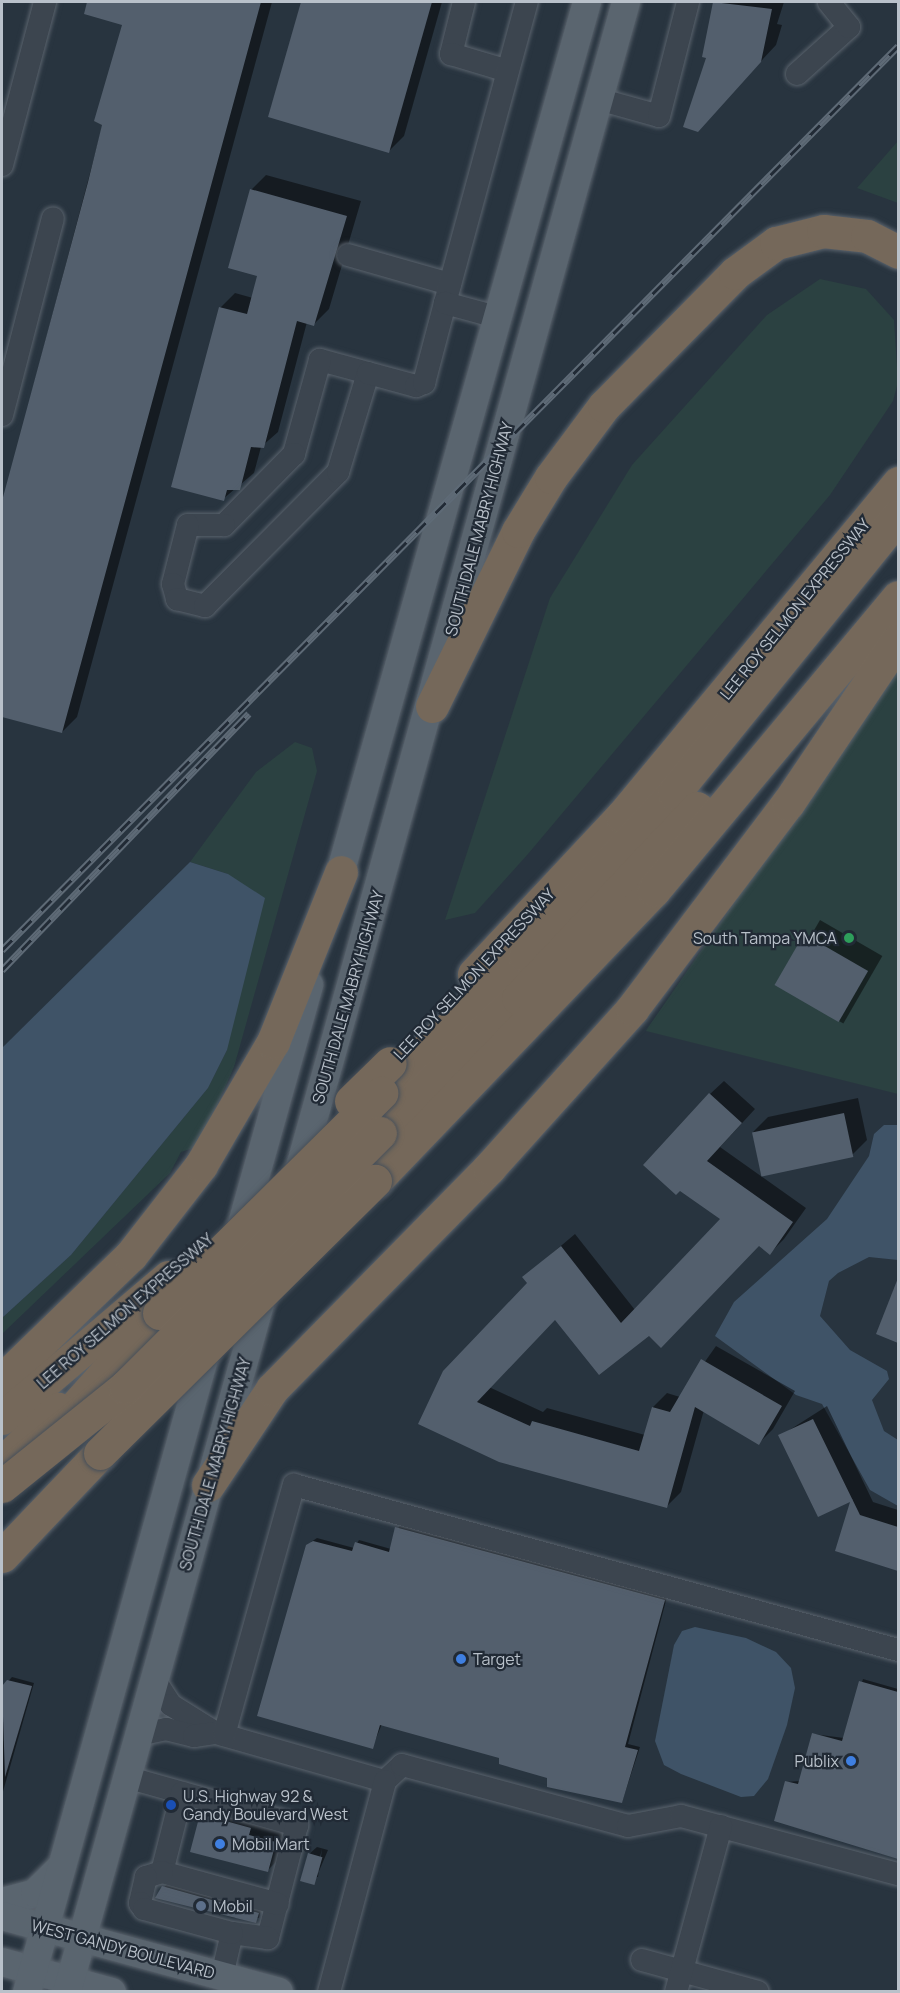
<!DOCTYPE html>
<style>
body{margin:0}
#map{position:relative;width:900px;height:1993px;overflow:hidden;background:#28343f;font-family:Manrope,sans-serif}
div>[style]{position:absolute}
[style*='--x']{left:calc(var(--x)*1px);top:calc(var(--y)*1px);width:calc(var(--w)*1px);rotate:calc(var(--a)*1deg)}
.green>*{inset:0;background:#2b4141}
.water>*{inset:0;background:#3f5367}
.shadow>*{inset:0;background:#0007;transform-origin:0 0}
.building>*{inset:0;background:#535f6d;transform-origin:0 0}
.roads{filter:drop-shadow(0 0 2px #5a636d) drop-shadow(0 0 2px #5a636d)}
.minor>*{height:22px;margin:-11px;padding:0 11px;transform-origin:11px;border-radius:11px;background:#3c454f}
.major>*{height:28px;margin:-14px;padding:0 14px;transform-origin:14px;border-radius:14px;background:#5a656f}
.highway>*{height:33px;margin:-16.5px;padding:0 16.5px;transform-origin:16.5px;border-radius:16.5px;background:#75685a}
.rail>*{height:7px;margin-top:-3.5px;transform-origin:0;background:repeating-linear-gradient(90deg,#212a35 0 14px,#5e6a76 0 28px);box-sizing:border-box;border-block:2px solid #5e6a76}
.bridges{filter:drop-shadow(0 0 2px #47505a) drop-shadow(0 0 2px #47505a)}
.highway-bridge>*{height:33px;margin:-16.5px;padding:0 16.5px;transform-origin:16.5px;border-radius:16.5px;background:#75685a}
.dots>*{width:16px;height:16px;translate:-50% -50%;box-sizing:border-box;border:3px solid #212a35;border-radius:50%}
span{translate:-50% -50%;white-space:nowrap;text-align:center;line-height:1.15;-webkit-text-stroke:4.5px #212a35;paint-order:stroke}
.street-label{font-size:16px;color:#b9c1ca}
.poi-label{font-size:16px;color:#b9c1ca}
.right{translate:-100% -50%;text-align:right}
.left{translate:0 -50%;text-align:left}
.frame{position:absolute;inset:0;border:3px solid #b9c1ca;pointer-events:none}
</style>
<div id="map">
<div class="green">
<div style="clip-path:polygon(898px 141px,898px 203px,857px 188px)"></div>
<div style="clip-path:polygon(820px 279px,866px 289px,894px 320px,898px 382px,893px 401px,830px 495px,528px 854px,475px 913px,445px 920px,550px 598px,632px 465px,767px 315px)"></div>
<div style="clip-path:polygon(898px 666px,898px 1094px,646px 1031px,647px 1029px)"></div>
<div style="clip-path:polygon(295px 742px,312px 748px,317px 771px,234px 1067px,199px 1146px,181px 1152px,170px 1173px,2px 1334px,2px 1318px,71px 1255px,208px 1088px,227px 1050px,228px 874px,190px 862px,256px 772px)"></div>
</div>
<div class="water">
<div style="clip-path:polygon(190px 862px,228px 874px,265px 898px,227px 1050px,208px 1088px,71px 1255px,2px 1318px,2px 1048px)"></div>
<div style="clip-path:polygon(884px 1125px,898px 1125px,898px 1260px,869px 1257px,838px 1273px,829px 1281px,820px 1316px,850px 1350px,887px 1371px,889px 1379px,872px 1400px,884px 1431px,898px 1440px,898px 1506px,870px 1490px,822px 1404px,796px 1395px,715px 1336px,734px 1302px,827px 1219px,869px 1156px,874px 1134px)"></div>
<div style="clip-path:polygon(695px 1627px,746px 1638px,776px 1652px,791px 1668px,795px 1688px,787px 1725px,768px 1779px,754px 1796px,741px 1797px,681px 1774px,664px 1765px,655px 1741px,674px 1645px,682px 1631px)"></div>
</div>
<div class="shadow">
<div style="clip-path:polygon(89px 2px,272px 2px,77px 717px,62px 732px,2px 715px,2px 505px,103px 124px,124px 24px,85px 13px)"></div>
<div style="clip-path:polygon(302px 2px,442px 2px,404px 136px,389px 151px,270px 116px)"></div>
<div style="clip-path:polygon(714px 2px,784px 2px,777px 24px,782px 25px,776px 45px,697px 130px)"></div>
<div style="clip-path:polygon(266px 175px,361px 201px,329px 309px,314px 324px,307px 322px,278px 432px,261px 447px,254px 473px,223px 499px,220px 308px,235px 293px,253px 298px,259px 275px,251px 190px)"></div>
<div style="left:820px;top:920px;width:72px;height:78px;rotate:30deg"></div>
<div style="clip-path:polygon(724px 1081px,755px 1109px,720px 1147px,806px 1208px,784px 1239px,770px 1253px,759px 1245px,649px 1334px,556px 1318px,489px 1387px,543px 1412px,547px 1408px,645px 1435px,653px 1407px,667px 1393px,680px 1397px,716px 1346px,795px 1391px,773px 1429px,759px 1443px,704px 1410px,681px 1492px,667px 1506px,420px 1424px,529px 1283px,524px 1277px,575px 1234px,635px 1310px,722px 1219px,680px 1189px,710px 1094px)"></div>
<div style="clip-path:polygon(858px 1098px,867px 1140px,852px 1155px,753px 1132px,768px 1117px)"></div>
<div style="clip-path:polygon(898px 1284px,898px 1342px,878px 1333px)"></div>
<div style="clip-path:polygon(827px 1406px,873px 1502px,898px 1510px,898px 1570px,836px 1550px,853px 1499px,819px 1515px,780px 1436px)"></div>
<div style="clip-path:polygon(400px 1524px,667px 1597px,628px 1744px,640px 1747px,622px 1802px,500px 1757px,382px 1724px,372px 1748px,311px 1542px,317px 1538px,354px 1548px,359px 1540px,391px 1549px)"></div>
<div style="clip-path:polygon(12px 1677px,34px 1683px,2px 1795px,2px 1688px)"></div>
<div style="clip-path:polygon(863px 1679px,898px 1689px,898px 1856px,776px 1820px,786px 1782px,800px 1781px,813px 1734px,844px 1738px)"></div>
<div style="clip-path:polygon(212px 1805px,285px 1832px,278px 1860px,268px 1870px,202px 1815px)"></div>
<div style="clip-path:polygon(evenodd,317px 1847px,328px 1850px,314px 1883px,309px 1854px,317px 1847px,322px 1849px,318px 1877px,315px 1877px,322px 1849px)"></div>
<div style="clip-path:polygon(167px 1884px,261px 1910px,259px 1918px,235px 1918px,157px 1897px)"></div>
</div>
<div class="building">
<div style="clip-path:polygon(87px 2px,261px 2px,62px 733px,2px 717px,2px 501px,88px 182px,102px 125px,94px 121px,122px 25px,84px 14px)"></div>
<div style="clip-path:polygon(301px 2px,432px 2px,389px 153px,268px 117px)"></div>
<div style="clip-path:polygon(713px 2px,772px 9px,761px 62px,698px 132px,683px 127px,706px 58px,702px 57px)"></div>
<div style="clip-path:polygon(250px 189px,347px 216px,314px 326px,297px 321px,264px 448px,251px 447px,240px 490px,227px 490px,224px 501px,171px 487px,219px 307px,247px 314px,257px 276px,228px 268px)"></div>
<div style="left:804px;top:934px;width:74px;height:59px;rotate:30deg"></div>
<div style="clip-path:polygon(709px 1093px,742px 1123px,707px 1161px,793px 1222px,770px 1255px,759px 1246px,661px 1348px,649px 1336px,599px 1375px,555px 1320px,477px 1402px,530px 1426px,532px 1421px,639px 1451px,652px 1407px,670px 1412px,701px 1359px,782px 1406px,759px 1445px,695px 1407px,667px 1508px,499px 1462px,418px 1424px,443px 1371px,527px 1283px,522px 1277px,561px 1246px,621px 1323px,720px 1219px,680px 1191px,676px 1195px,643px 1165px)"></div>
<div style="left:844px;top:1113px;width:45px;height:94px;rotate:78deg"></div>
<div style="clip-path:polygon(898px 1278px,898px 1343px,876px 1334px)"></div>
<div style="clip-path:polygon(813px 1419px,860px 1515px,898px 1527px,898px 1571px,835px 1551px,850px 1502px,818px 1517px,778px 1435px)"></div>
<div style="clip-path:polygon(395px 1527px,665px 1600px,625px 1747px,638px 1750px,622px 1803px,547px 1787px,547px 1778px,499px 1764px,499px 1758px,380px 1725px,373px 1749px,257px 1716px,306px 1545px,313px 1541px,352px 1551px,355px 1542px,389px 1552px)"></div>
<div style="clip-path:polygon(7px 1680px,32px 1686px,5px 1777px,2px 1686px)"></div>
<div style="clip-path:polygon(859px 1681px,898px 1692px,898px 1859px,774px 1821px,785px 1781px,798px 1784px,812px 1733px,842px 1741px)"></div>
<div style="clip-path:polygon(200px 1814px,251px 1828px,249px 1835px,276px 1842px,268px 1872px,190px 1852px)"></div>
<div style="left:308px;top:1853px;width:15px;height:29px;rotate:16deg"></div>
<div style="clip-path:polygon(162px 1886px,259px 1913px,256px 1923px,155px 1898px)"></div>
</div>
<div class="roads">
<div class="minor">
<div style="--x:464;--y:2;--w:54;--a:104"></div>
<div style="--x:451;--y:54;--w:59;--a:16.6"></div>
<div style="--x:797;--y:74;--w:70;--a:-42.1"></div>
<div style="--x:849;--y:27;--w:32;--a:-129"></div>
<div style="--x:598;--y:99;--w:63;--a:15.6"></div>
<div style="--x:659;--y:116;--w:118;--a:-75.7"></div>
<div style="--x:2;--y:165;--w:169;--a:-75.2"></div>
<div style="--x:348;--y:255;--w:106;--a:15.9"></div>
<div style="--x:445;--y:303;--w:312;--a:-74.8"></div>
<div style="--x:368;--y:373;--w:50;--a:-164.8"></div>
<div style="--x:320;--y:360;--w:98;--a:105.5"></div>
<div style="--x:294;--y:454;--w:100;--a:134.6"></div>
<div style="--x:224;--y:525;--w:36;--a:180"></div>
<div style="--x:188;--y:525;--w:61;--a:104.3"></div>
<div style="--x:173;--y:584;--w:16;--a:75"></div>
<div style="--x:177;--y:599;--w:29;--a:14"></div>
<div style="--x:205;--y:606;--w:189;--a:-45.2"></div>
<div style="--x:338;--y:472;--w:103;--a:-73.1"></div>
<div style="--x:368;--y:373;--w:50;--a:15.2"></div>
<div style="--x:416;--y:386;--w:9;--a:-21"></div>
<div style="--x:424;--y:383;--w:83;--a:-75.3"></div>
<div style="--x:445;--y:303;--w:54;--a:15.1"></div>
<div style="--x:2;--y:415;--w:203;--a:-75.5"></div>
<div style="--x:154;--y:1679;--w:31;--a:57"></div>
<div style="--x:171;--y:1705;--w:53;--a:31.9"></div>
<div style="--x:216;--y:1733;--w:176;--a:15.9"></div>
<div style="--x:385;--y:1781;--w:23;--a:-43"></div>
<div style="--x:402;--y:1765;--w:234;--a:15.1"></div>
<div style="--x:628;--y:1826;--w:54;--a:-10.7"></div>
<div style="--x:681;--y:1816;--w:225;--a:15"></div>
<div style="--x:138;--y:1735;--w:29;--a:-12"></div>
<div style="--x:166;--y:1729;--w:29;--a:14"></div>
<div style="--x:194;--y:1736;--w:22;--a:-8"></div>
<div style="--x:224;--y:1735;--w:260;--a:-74.4"></div>
<div style="--x:294;--y:1485;--w:626;--a:15.28"></div>
<div style="--x:126;--y:1777;--w:178;--a:15.7"></div>
<div style="--x:297;--y:1825;--w:117;--a:104.4"></div>
<div style="--x:268;--y:1938;--w:36;--a:-172"></div>
<div style="--x:232;--y:1933;--w:44;--a:103.1"></div>
<div style="--x:182;--y:1793;--w:81;--a:104.2"></div>
<div style="--x:162;--y:1872;--w:120;--a:15.4"></div>
<div style="--x:162;--y:1872;--w:17;--a:163"></div>
<div style="--x:146;--y:1877;--w:27;--a:103"></div>
<div style="--x:140;--y:1903;--w:7;--a:56"></div>
<div style="--x:144;--y:1909;--w:91;--a:15.3"></div>
<div style="--x:642;--y:1960;--w:120;--a:15.4"></div>
<div style="--x:329;--y:1992;--w:218;--a:-75.1"></div>
<div style="--x:676;--y:1992;--w:172;--a:-74.8"></div>
</div>
<div class="major">
<div style="--x:334;--y:895;--w:928;--a:-74.18"></div>
<div style="--x:296;--y:1181;--w:1224;--a:-74.36"></div>
<div style="--x:238;--y:1238;--w:263;--a:-74.3"></div>
<div style="--x:2;--y:1902;--w:34;--a:-15"></div>
<div style="--x:35;--y:1893;--w:37;--a:-45"></div>
<div style="--x:2;--y:1916;--w:287;--a:15.3"></div>
<div style="--x:2;--y:1962;--w:114;--a:15.3"></div>
<div style="--x:27;--y:1992;--w:676;--a:-74.38"></div>
<div style="--x:67;--y:1992;--w:733;--a:-74.33"></div>
</div>
<div class="highway">
<div style="--x:432;--y:706;--w:195;--a:-63.8"></div>
<div style="--x:518;--y:531;--w:63;--a:-58.6"></div>
<div style="--x:551;--y:477;--w:89;--a:-53.3"></div>
<div style="--x:604;--y:406;--w:187;--a:-45.4"></div>
<div style="--x:735;--y:273;--w:51;--a:-36.2"></div>
<div style="--x:776;--y:243;--w:49;--a:-14.3"></div>
<div style="--x:823;--y:231;--w:44;--a:6.5"></div>
<div style="--x:867;--y:236;--w:35;--a:27"></div>
<div style="--x:474;--y:974;--w:216;--a:-46.9"></div>
<div style="--x:622;--y:816;--w:433;--a:-50.3"></div>
<div style="--x:381;--y:1093;--w:199;--a:-43.8"></div>
<div style="--x:525;--y:955;--w:220;--a:-47.4"></div>
<div style="--x:674;--y:793;--w:356;--a:-51"></div>
<div style="--x:380;--y:1133;--w:193;--a:-44.4"></div>
<div style="--x:518;--y:998;--w:261;--a:-46.7"></div>
<div style="--x:375;--y:1181;--w:403;--a:-46.2"></div>
<div style="--x:654;--y:890;--w:381;--a:-50.2"></div>
<div style="--x:2;--y:1380;--w:180;--a:-44.1"></div>
<div style="--x:131;--y:1255;--w:114;--a:-52.1"></div>
<div style="--x:201;--y:1165;--w:143;--a:-59.7"></div>
<div style="--x:273;--y:1042;--w:183;--a:-68.2"></div>
<div style="--x:2;--y:1418;--w:218;--a:-40.3"></div>
<div style="--x:48;--y:1437;--w:166;--a:-48.2"></div>
<div style="--x:2;--y:1463;--w:78;--a:-44"></div>
<div style="--x:208;--y:1485;--w:115;--a:-56.3"></div>
<div style="--x:272;--y:1389;--w:310;--a:-45.5"></div>
<div style="--x:489;--y:1168;--w:214;--a:-48"></div>
<div style="--x:632;--y:1009;--w:258;--a:-52.9"></div>
<div style="--x:788;--y:803;--w:197;--a:-56"></div>
<div style="--x:2;--y:1556;--w:142;--a:-46.4"></div>
</div>
</div>
<div class="rail">
<div style="--x:2;--y:950;--w:1273;--a:-45.25"></div>
<div style="--x:2;--y:970;--w:356;--a:-46.1"></div>
</div>
<div class="bridges">
<div class="highway-bridge">
<div style="--x:351;--y:1101;--w:54;--a:-44.3"></div>
<div style="--x:159;--y:1313;--w:313;--a:-44.7"></div>
<div style="--x:100;--y:1453;--w:387;--a:-44.7"></div>
<div style="--x:2;--y:1486;--w:158;--a:-38.8"></div>
<div style="--x:125;--y:1387;--w:360;--a:-44.9"></div>
</div>
</div>
<div class="dots">
<div style="left:849px;top:938px;background:#2e9e5b"></div>
<div style="left:461px;top:1659px;background:#3f7fe0"></div>
<div style="left:851px;top:1761px;background:#3f7fe0"></div>
<div style="left:171px;top:1805px;background:#1a4fb4"></div>
<div style="left:220px;top:1844px;background:#3f7fe0"></div>
<div style="left:201px;top:1906px;background:#5c6f8a"></div>
</div>
<div class="street-label">
<span style="left:479px;top:529px;rotate:-75deg">SOUTH DALE MABRY HIGHWAY</span>
<span style="left:795px;top:609px;rotate:-51deg">LEE ROY SELMON EXPRESSWAY</span>
<span style="left:474px;top:974px;rotate:-47deg">LEE ROY SELMON EXPRESSWAY</span>
<span style="left:348px;top:997px;rotate:-74deg">SOUTH DALE MABRY HIGHWAY</span>
<span style="left:125px;top:1311px;rotate:-41deg">LEE ROY SELMON EXPRESSWAY</span>
<span style="left:215px;top:1464px;rotate:-74deg">SOUTH DALE MABRY HIGHWAY</span>
<span style="left:123px;top:1949px;rotate:15deg">WEST GANDY BOULEVARD</span>
</div>
<div class="poi-label">
<span class="right" style="left:837px;top:938px">South Tampa YMCA</span>
<span class="left" style="left:473px;top:1659px">Target</span>
<span class="right" style="left:839px;top:1761px">Publix</span>
<span class="left" style="left:183px;top:1805px">U.S. Highway 92 &amp;<br>Gandy Boulevard West</span>
<span class="left" style="left:232px;top:1844px">Mobil Mart</span>
<span class="left" style="left:213px;top:1906px">Mobil</span>
</div>
<div class="frame"></div>
</div>
